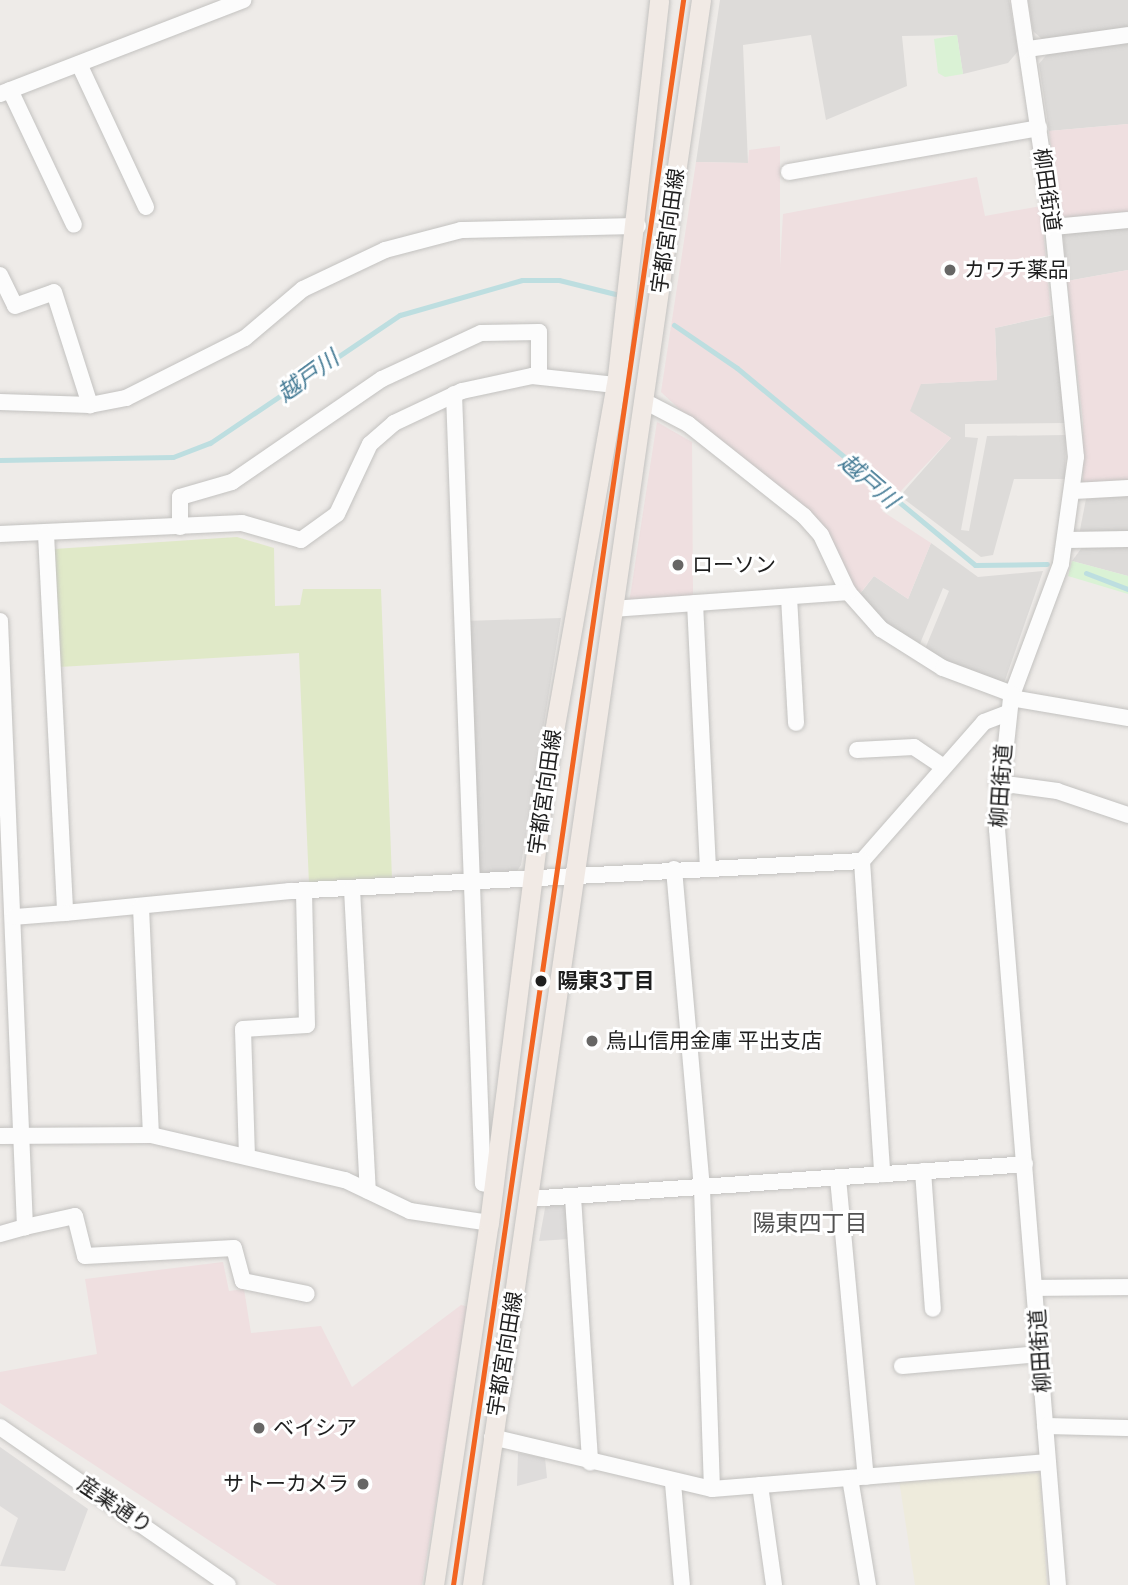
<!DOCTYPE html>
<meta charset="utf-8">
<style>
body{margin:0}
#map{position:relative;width:1128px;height:1585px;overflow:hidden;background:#eeebe8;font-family:Inter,"Noto Sans JP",sans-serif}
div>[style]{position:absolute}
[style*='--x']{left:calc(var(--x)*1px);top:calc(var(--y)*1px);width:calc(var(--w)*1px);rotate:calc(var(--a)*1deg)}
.residential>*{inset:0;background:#dddbd9}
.commercial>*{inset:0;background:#efdfe0}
.farmland>*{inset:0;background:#eeebdc}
.grass>*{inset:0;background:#e0e9c8}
.park>*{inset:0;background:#daf2d5}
.parking>*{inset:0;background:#dedcdb}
.stream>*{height:5px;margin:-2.5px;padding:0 2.5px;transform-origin:2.5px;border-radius:2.5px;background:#bddee0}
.roads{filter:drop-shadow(0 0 2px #c3c2c0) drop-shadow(0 0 2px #c3c2c0)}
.minor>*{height:16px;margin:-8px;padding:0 8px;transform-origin:8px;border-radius:8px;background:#fcfcfc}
.major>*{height:19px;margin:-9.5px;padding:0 9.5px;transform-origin:9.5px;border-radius:9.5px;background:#f1eae5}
.tram-1>*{height:5px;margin:-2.5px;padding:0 2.5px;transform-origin:2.5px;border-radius:2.5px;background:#f26522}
.dots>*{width:19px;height:19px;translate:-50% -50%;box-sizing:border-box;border:4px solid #fff;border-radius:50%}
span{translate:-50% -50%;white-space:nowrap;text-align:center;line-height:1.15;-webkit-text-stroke:6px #fff;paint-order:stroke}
.street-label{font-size:21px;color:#1f1f1f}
.poi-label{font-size:21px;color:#1f1f1f}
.left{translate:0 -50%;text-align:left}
.right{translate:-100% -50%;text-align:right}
.stop-label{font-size:21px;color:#1f1f1f;font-weight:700}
.water-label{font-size:23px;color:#457b95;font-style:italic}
.neighbourhood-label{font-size:23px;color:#525252}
</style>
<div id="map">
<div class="residential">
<div style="clip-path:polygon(720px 0,1009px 0,1018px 51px,1008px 63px,963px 74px,957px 35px,902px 36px,907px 86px,826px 120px,811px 35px,743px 45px,748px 163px,696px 162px)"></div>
<div style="clip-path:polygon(1028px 0,1128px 0,1128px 28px,1042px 39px,1033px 31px)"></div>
<div style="clip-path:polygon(1128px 42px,1128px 124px,1049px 131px,1039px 64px,1048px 53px)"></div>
<div style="clip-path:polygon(1128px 228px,1128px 270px,1067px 281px,1063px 234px)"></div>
<div style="clip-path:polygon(1054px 315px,1065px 423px,965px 424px,965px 437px,978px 438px,961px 530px,969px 531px,987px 436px,1066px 435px,1065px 479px,1014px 479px,993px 555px,981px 557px,900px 496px,951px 438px,909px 411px,920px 384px,997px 380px,995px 328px)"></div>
<div style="clip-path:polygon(1128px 496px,1128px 534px,1079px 535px,1086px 499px)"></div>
<div style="clip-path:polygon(931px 543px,978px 577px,1043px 571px,1003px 686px,949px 667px,925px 649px,949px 591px,943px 588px,919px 646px,882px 627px,860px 594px,874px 576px,908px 599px)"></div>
<div style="clip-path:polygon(1128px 545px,1128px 576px,1072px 561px,1083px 546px)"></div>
<div style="clip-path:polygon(561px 618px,521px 865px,517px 871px,474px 874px,466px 621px)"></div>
</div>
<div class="commercial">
<div style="clip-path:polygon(1128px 124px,1128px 212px,1060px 219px,1049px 131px)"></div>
<div style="clip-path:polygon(780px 146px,780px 267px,783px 214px,977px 177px,985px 216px,1041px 206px,1051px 315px,995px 328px,997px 380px,921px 384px,910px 411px,951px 438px,882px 511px,931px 543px,908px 599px,874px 576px,857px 597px,840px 559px,661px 392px,696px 162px,748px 163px,749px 150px)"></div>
<div style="clip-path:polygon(1128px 270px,1128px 485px,1083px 488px,1083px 421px,1067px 281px)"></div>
<div style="clip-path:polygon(657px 422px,692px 442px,693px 598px,629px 603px)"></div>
<div style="clip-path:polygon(223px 1262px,229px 1291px,244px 1289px,251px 1333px,321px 1326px,352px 1387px,461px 1305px,469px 1307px,422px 1585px,277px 1585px,0 1403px,0 1372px,97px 1354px,85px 1279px)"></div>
</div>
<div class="farmland">
<div style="clip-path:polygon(1040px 1473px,1047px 1585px,915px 1585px,899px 1480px)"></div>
</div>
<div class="grass">
<div style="clip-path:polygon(237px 537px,274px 548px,275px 606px,300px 605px,303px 589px,381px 589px,392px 879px,309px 884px,299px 653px,59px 667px,54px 549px)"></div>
</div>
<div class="park">
<div style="clip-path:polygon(957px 35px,963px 74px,945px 77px,938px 73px,934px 39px)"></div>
<div style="clip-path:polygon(1072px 561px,1128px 576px,1128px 594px,1068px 576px)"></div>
</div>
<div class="parking">
<div style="clip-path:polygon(546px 1203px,567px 1205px,569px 1239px,539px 1241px)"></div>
<div style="clip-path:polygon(0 1447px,88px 1509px,65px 1571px,0 1566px,18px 1518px,0 1506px)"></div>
<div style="clip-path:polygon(518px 1453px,545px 1458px,547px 1478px,517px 1486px)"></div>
</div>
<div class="stream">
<div style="--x:674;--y:325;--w:76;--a:34.3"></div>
<div style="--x:737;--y:368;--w:309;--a:39.6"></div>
<div style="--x:975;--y:565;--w:72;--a:-0.8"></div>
<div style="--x:0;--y:460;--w:173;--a:-1"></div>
<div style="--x:173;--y:457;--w:40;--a:-21"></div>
<div style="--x:210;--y:443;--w:229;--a:-34"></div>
<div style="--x:400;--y:315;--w:127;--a:-16"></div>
<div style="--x:522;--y:280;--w:37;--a:0"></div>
<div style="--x:559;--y:280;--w:58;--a:14"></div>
<div style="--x:1086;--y:573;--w:45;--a:20.9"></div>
</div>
<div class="roads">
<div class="minor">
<div style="--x:1019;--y:0;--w:230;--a:81.5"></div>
<div style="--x:1053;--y:227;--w:231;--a:84.3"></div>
<div style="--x:1076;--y:457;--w:108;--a:98"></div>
<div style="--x:1061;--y:564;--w:143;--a:110.5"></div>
<div style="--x:1011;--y:698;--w:132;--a:96.1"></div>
<div style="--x:997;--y:829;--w:758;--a:85.39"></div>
<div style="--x:1028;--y:49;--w:101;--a:-8"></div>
<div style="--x:79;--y:64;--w:158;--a:64.9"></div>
<div style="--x:10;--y:90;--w:149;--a:64.6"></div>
<div style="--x:0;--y:94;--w:261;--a:-21.1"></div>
<div style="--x:789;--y:172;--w:254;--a:-10"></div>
<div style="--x:1053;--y:227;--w:75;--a:-5.3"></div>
<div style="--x:0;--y:275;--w:34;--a:64"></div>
<div style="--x:15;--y:306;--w:41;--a:-19.7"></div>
<div style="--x:54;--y:292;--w:119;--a:72.3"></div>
<div style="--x:454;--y:394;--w:790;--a:87.9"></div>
<div style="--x:483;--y:1183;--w:11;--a:5"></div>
<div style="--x:644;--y:401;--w:50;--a:27.6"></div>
<div style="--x:688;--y:424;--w:148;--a:38.4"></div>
<div style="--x:804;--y:516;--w:25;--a:48"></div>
<div style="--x:821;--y:535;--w:63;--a:64.7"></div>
<div style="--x:848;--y:592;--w:50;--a:48.3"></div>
<div style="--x:881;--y:629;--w:73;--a:32.2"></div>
<div style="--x:943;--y:668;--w:74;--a:20.6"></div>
<div style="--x:0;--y:402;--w:90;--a:1.9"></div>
<div style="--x:90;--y:405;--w:37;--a:-11"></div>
<div style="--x:126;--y:398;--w:133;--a:-26.8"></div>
<div style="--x:245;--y:338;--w:76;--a:-40.2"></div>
<div style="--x:303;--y:289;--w:91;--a:-25.4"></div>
<div style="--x:385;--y:250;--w:79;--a:-14.7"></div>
<div style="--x:461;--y:230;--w:177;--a:-1.3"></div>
<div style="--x:1074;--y:491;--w:54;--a:-3.2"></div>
<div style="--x:180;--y:527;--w:30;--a:-90"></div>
<div style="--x:180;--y:497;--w:54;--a:-16.1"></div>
<div style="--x:232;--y:482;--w:182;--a:-34.5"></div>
<div style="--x:382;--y:379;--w:109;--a:-24.9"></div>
<div style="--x:481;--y:333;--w:58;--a:-1"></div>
<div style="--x:539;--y:332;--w:44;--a:90"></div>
<div style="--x:0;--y:534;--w:242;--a:-2.6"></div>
<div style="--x:242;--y:523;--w:61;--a:16.1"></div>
<div style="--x:301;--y:540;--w:44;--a:-35.8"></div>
<div style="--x:337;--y:514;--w:77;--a:-64.8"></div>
<div style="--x:370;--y:444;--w:32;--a:-41"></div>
<div style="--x:394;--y:423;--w:75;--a:-25.2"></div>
<div style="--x:462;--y:391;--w:72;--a:-12.1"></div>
<div style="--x:532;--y:376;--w:84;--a:6.1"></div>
<div style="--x:46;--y:534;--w:379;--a:87.1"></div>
<div style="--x:65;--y:913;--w:226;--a:-5.6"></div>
<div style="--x:290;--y:891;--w:573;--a:-3"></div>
<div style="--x:862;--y:861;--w:185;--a:-48.7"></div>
<div style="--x:984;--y:722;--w:26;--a:-21"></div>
<div style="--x:1067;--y:540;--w:61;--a:-0.9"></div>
<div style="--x:789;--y:597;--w:126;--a:86.8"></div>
<div style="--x:695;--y:603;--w:264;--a:87.2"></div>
<div style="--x:613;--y:609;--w:236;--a:-4.1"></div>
<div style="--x:0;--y:621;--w:607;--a:87.64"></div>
<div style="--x:25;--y:1227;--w:26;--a:164"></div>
<div style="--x:1011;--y:698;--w:119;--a:9.7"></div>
<div style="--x:857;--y:750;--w:57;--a:-3"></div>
<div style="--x:914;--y:747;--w:36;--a:34"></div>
<div style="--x:998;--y:783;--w:60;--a:7.7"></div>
<div style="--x:1057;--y:791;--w:75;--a:18.7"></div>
<div style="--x:862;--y:861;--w:314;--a:86.3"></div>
<div style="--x:674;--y:869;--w:320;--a:85"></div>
<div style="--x:702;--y:1188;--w:301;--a:88.1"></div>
<div style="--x:352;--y:889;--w:302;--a:87"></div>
<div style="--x:141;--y:907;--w:228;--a:87.5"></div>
<div style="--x:14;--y:917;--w:51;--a:-4.5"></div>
<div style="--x:0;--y:1136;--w:151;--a:-0.4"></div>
<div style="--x:151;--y:1135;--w:199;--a:13.1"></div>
<div style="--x:345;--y:1180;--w:72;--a:25.5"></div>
<div style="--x:410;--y:1211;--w:80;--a:8.6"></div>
<div style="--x:247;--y:1157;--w:128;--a:-91.8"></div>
<div style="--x:243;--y:1029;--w:64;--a:-3.6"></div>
<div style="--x:307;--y:1025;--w:134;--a:-91.3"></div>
<div style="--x:923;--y:1171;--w:138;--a:85.9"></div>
<div style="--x:838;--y:1178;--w:300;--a:84.7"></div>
<div style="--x:573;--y:1197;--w:266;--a:86.3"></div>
<div style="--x:528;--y:1199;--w:498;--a:-4"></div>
<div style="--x:25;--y:1227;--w:51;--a:-12.4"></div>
<div style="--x:75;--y:1216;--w:41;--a:76"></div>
<div style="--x:85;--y:1256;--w:149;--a:-3.1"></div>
<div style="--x:234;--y:1248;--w:34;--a:75"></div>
<div style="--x:243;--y:1281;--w:65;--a:11.5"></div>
<div style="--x:1035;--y:1288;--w:93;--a:-0.6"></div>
<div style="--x:902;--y:1366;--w:139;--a:-5"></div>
<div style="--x:1045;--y:1426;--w:83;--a:1.4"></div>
<div style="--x:0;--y:1427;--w:277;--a:34.7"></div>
<div style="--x:492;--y:1437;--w:226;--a:13.3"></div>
<div style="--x:712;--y:1489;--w:337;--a:-4.6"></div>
<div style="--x:850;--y:1478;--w:109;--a:80.5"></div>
<div style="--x:673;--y:1483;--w:102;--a:85"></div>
<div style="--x:760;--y:1485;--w:101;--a:82"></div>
</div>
<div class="major">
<div style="--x:434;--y:1585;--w:366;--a:-81.4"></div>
<div style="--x:489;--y:1223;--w:433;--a:-82.8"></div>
<div style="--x:543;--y:793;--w:414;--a:-79.9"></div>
<div style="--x:616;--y:385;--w:387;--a:-83.6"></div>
<div style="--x:472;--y:1585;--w:1601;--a:-81.78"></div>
</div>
</div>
<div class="tram-1">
<div style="--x:453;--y:1585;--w:1602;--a:-81.74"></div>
</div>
<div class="dots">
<div style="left:950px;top:270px;background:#676665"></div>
<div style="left:678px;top:565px;background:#676665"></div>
<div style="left:541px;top:981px;background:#1f1f1f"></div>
<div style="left:592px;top:1041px;background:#676665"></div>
<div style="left:259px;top:1428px;background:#676665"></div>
<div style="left:363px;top:1484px;background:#676665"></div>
</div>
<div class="street-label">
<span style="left:1047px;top:190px;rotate:82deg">柳田街道</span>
<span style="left:668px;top:231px;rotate:-82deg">宇都宮向田線</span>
<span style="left:1001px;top:786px;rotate:-86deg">柳田街道</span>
<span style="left:545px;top:792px;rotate:-82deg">宇都宮向田線</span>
<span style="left:1040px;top:1351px;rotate:-94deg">柳田街道</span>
<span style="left:505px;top:1354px;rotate:-81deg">宇都宮向田線</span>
<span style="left:115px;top:1505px;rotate:34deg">産業通り</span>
</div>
<div class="poi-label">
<span class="left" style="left:964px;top:270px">カワチ薬品</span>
<span class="left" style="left:692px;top:565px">ローソン</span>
<span class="left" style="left:606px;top:1041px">烏山信用金庫 平出支店</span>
<span class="left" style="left:273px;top:1428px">ベイシア</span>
<span class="right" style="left:349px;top:1484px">サトーカメラ</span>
</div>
<div class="stop-label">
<span class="left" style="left:557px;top:981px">陽東3丁目</span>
</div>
<div class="water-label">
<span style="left:308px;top:376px;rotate:-36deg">越戸川</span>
<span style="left:869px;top:481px;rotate:41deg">越戸川</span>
</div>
<div class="neighbourhood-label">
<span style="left:810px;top:1223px">陽東四丁目</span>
</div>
</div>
